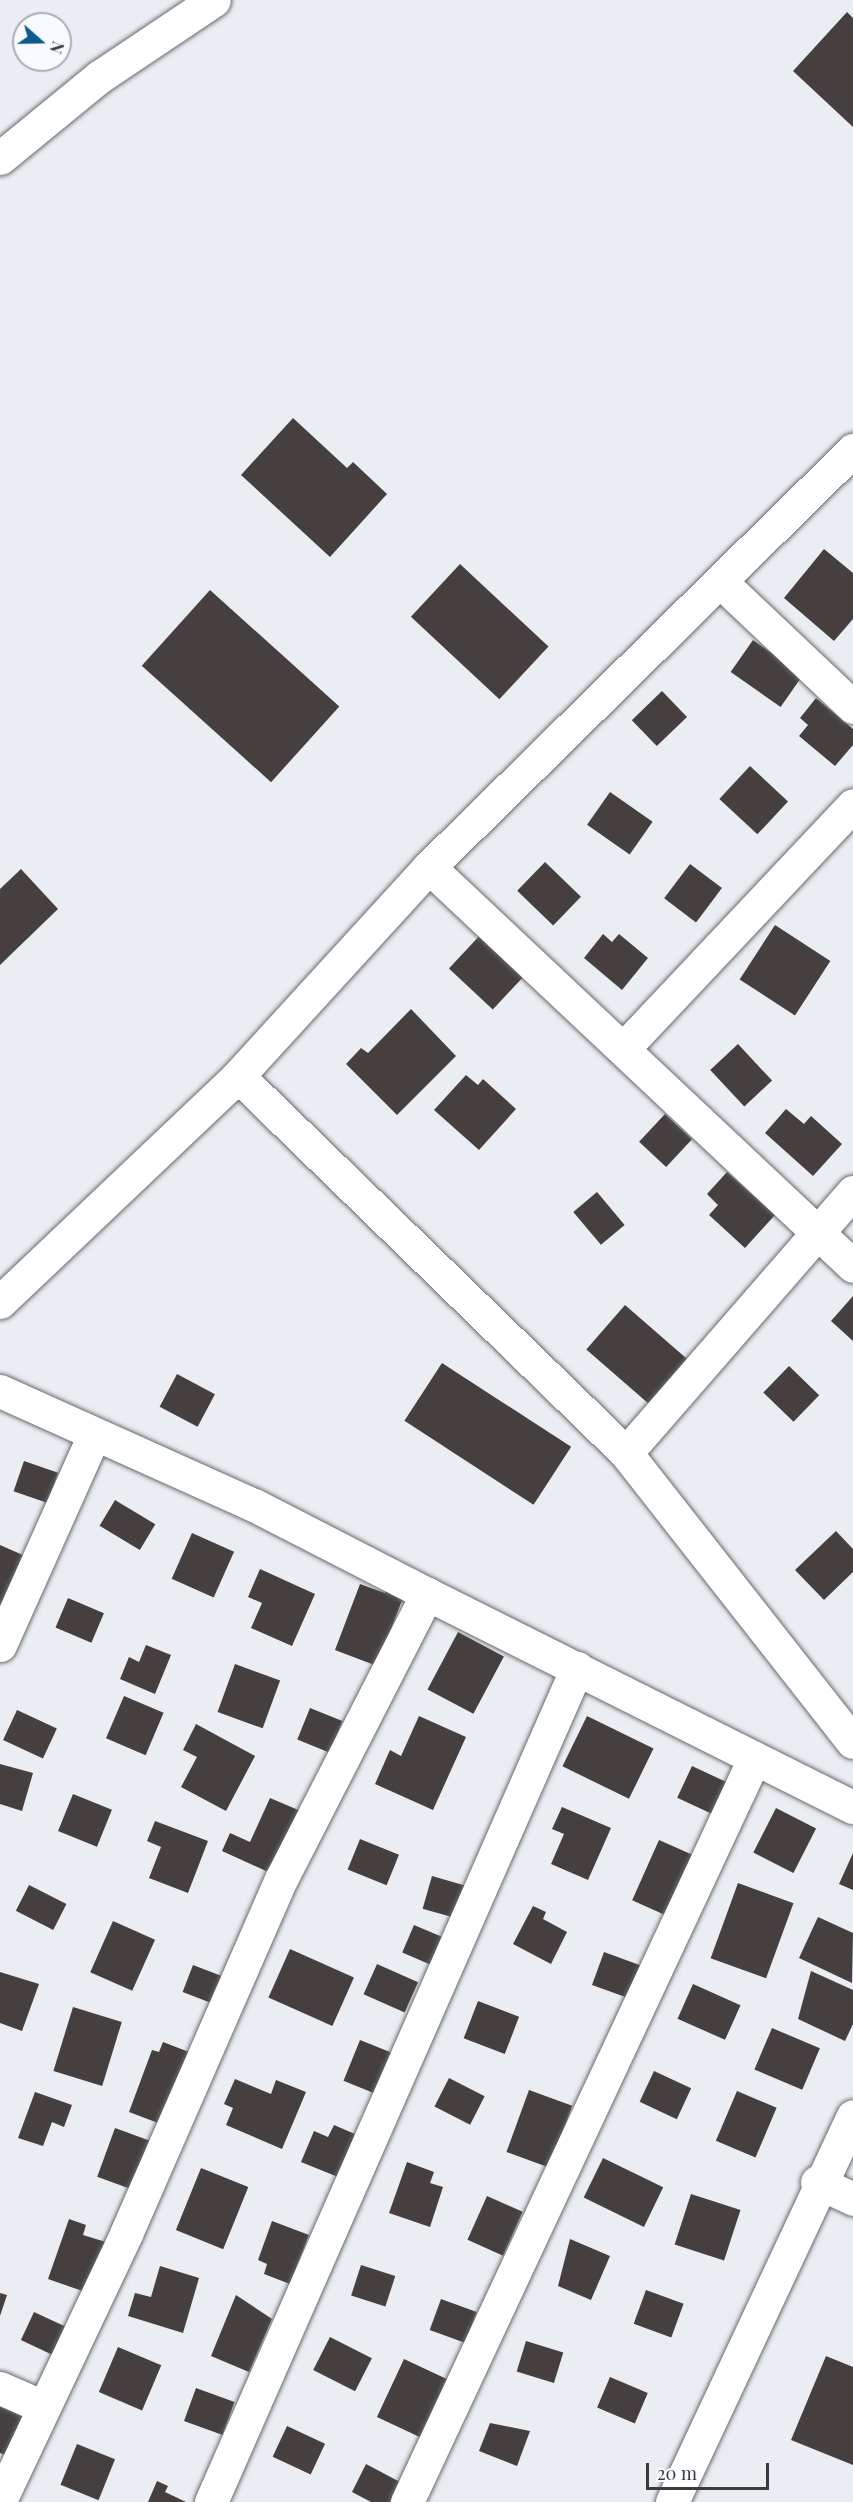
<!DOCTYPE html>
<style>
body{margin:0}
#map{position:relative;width:853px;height:2502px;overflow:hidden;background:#eaedf2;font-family:"Playfair Display",serif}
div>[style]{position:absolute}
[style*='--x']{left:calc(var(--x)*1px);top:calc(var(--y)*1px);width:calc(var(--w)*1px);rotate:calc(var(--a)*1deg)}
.building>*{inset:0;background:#45403f;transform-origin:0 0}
.roads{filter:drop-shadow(0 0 2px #686a6e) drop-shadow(0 0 2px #686a6e)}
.street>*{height:33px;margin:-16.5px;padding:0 16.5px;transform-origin:16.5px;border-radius:16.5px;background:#fff}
span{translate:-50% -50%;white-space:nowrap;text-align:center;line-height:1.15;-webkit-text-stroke:6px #f7faff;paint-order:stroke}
.north{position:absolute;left:12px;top:12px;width:60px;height:60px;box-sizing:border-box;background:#f7faff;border:2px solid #abaeb1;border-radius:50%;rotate:110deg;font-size:16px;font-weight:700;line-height:24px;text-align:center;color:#3a3b3d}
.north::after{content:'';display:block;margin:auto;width:21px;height:27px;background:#0d5a8d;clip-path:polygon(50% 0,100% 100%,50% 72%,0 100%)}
.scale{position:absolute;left:646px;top:2463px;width:123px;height:27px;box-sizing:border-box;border:3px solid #3a3b3d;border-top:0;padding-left:8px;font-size:18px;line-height:21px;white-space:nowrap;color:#3a3b3d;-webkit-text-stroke:4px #f7faff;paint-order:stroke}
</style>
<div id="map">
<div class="building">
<div style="clip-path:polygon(847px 12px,853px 18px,853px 127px,793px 71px)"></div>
<div style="clip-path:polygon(293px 418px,347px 468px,353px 462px,387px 494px,330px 557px,241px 475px)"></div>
<div style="clip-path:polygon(824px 549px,853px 573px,853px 619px,834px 641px,784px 598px)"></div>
<div style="left:460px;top:564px;width:121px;height:72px;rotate:43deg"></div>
<div style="left:210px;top:590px;width:174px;height:102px;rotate:42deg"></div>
<div style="left:753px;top:640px;width:61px;height:39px;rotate:35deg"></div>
<div style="left:662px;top:691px;width:36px;height:42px;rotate:46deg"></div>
<div style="clip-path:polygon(816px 698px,853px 729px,853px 745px,835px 766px,799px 736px,808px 725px,800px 718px)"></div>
<div style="left:750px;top:766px;width:52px;height:45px;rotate:43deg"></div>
<div style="left:610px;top:792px;width:52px;height:40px;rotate:35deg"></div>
<div style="left:545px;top:862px;width:50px;height:40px;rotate:44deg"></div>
<div style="left:690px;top:864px;width:40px;height:43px;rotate:37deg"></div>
<div style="clip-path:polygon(21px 869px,58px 909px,0 965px,0 889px)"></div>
<div style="left:775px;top:925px;width:66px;height:65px;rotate:33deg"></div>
<div style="left:483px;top:932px;width:60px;height:50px;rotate:43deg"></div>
<div style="clip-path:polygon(603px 934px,612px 942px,619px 934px,648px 958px,622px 990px,584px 958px)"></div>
<div style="clip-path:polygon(411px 1009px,456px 1056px,397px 1115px,346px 1064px,361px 1048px,368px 1053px)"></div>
<div style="left:738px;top:1044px;width:50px;height:38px;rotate:47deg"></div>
<div style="clip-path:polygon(466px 1075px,478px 1085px,483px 1079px,516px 1109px,479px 1150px,434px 1110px)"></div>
<div style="clip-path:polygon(786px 1109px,804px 1124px,811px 1116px,842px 1144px,813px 1176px,765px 1133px)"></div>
<div style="left:665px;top:1114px;width:37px;height:38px;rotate:43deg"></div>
<div style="clip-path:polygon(727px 1172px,775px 1215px,745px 1248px,709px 1215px,718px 1205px,707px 1194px)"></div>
<div style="left:597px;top:1192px;width:43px;height:31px;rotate:50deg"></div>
<div style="clip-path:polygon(853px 1296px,853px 1341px,831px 1321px)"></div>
<div style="left:625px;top:1305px;width:85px;height:59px;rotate:41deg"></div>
<div style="left:442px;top:1363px;width:154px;height:69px;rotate:33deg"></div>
<div style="left:789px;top:1366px;width:42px;height:37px;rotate:44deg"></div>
<div style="left:177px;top:1374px;width:43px;height:37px;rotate:28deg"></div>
<div style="left:24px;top:1461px;width:36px;height:32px;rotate:19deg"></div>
<div style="left:115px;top:1500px;width:47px;height:30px;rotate:31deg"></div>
<div style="clip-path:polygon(836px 1531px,853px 1549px,853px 1572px,824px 1600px,795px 1570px)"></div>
<div style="left:192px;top:1533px;width:46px;height:50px;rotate:24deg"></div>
<div style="clip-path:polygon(0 1545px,25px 1556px,0 1614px)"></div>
<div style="clip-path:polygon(260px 1569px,315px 1594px,292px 1646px,251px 1628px,262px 1603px,248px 1597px)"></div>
<div style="clip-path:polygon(389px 1583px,406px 1590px,377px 1666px,335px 1650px,360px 1584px,385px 1593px)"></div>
<div style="left:68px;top:1598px;width:39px;height:32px;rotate:23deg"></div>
<div style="left:458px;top:1632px;width:52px;height:65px;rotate:28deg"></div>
<div style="clip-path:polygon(146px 1645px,171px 1655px,155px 1694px,120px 1679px,129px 1657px,139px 1662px)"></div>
<div style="left:235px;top:1664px;width:48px;height:51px;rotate:20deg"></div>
<div style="left:124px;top:1696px;width:43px;height:46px;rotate:23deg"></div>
<div style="left:310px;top:1708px;width:35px;height:34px;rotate:22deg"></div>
<div style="left:17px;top:1710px;width:44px;height:33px;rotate:25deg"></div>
<div style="clip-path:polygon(419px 1716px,466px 1737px,433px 1810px,375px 1784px,390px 1750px,401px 1756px)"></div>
<div style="left:587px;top:1716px;width:74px;height:56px;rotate:26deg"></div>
<div style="clip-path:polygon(196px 1724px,255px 1756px,226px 1811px,181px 1787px,197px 1757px,183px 1750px)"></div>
<div style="clip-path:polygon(0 1764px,33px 1773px,22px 1811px,0 1804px)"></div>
<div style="left:692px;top:1766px;width:38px;height:35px;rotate:25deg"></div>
<div style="left:73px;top:1794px;width:42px;height:40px;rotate:22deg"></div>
<div style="clip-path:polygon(270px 1798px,303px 1812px,275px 1875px,222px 1851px,230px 1833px,250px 1842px)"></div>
<div style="clip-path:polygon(562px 1807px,611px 1828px,588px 1880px,551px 1864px,564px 1834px,552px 1829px)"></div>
<div style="left:776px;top:1808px;width:45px;height:50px;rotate:27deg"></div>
<div style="clip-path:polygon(155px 1821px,208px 1841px,188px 1893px,149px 1878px,161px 1847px,147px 1841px)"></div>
<div style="left:360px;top:1839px;width:42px;height:33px;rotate:22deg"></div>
<div style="left:659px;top:1840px;width:47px;height:66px;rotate:24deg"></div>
<div style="clip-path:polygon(853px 1853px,853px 1890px,839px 1884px)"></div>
<div style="left:432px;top:1876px;width:36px;height:34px;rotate:16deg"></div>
<div style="left:738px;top:1883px;width:59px;height:80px;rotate:20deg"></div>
<div style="left:29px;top:1885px;width:42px;height:29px;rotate:27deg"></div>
<div style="clip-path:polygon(533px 1906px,546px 1912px,543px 1919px,567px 1932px,551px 1964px,513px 1944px)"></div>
<div style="clip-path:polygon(818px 1917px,853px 1933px,852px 1983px,799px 1958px)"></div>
<div style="left:113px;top:1921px;width:46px;height:56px;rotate:24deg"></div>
<div style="left:414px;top:1925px;width:34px;height:30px;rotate:23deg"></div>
<div style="left:290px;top:1949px;width:70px;height:53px;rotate:24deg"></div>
<div style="left:604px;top:1952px;width:40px;height:35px;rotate:20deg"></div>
<div style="left:377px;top:1964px;width:45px;height:33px;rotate:24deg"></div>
<div style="left:193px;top:1965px;width:39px;height:29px;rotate:21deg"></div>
<div style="clip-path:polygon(811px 1971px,853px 1990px,853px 2024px,845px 2041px,798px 2019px)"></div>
<div style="clip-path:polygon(0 1972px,39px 1984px,22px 2031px,0 2023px)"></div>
<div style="left:693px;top:1984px;width:52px;height:38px;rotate:24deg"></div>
<div style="left:478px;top:2001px;width:44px;height:40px;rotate:21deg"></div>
<div style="left:73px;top:2007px;width:51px;height:67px;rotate:17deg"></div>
<div style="left:772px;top:2028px;width:52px;height:45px;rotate:23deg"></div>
<div style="left:360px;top:2040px;width:35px;height:44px;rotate:22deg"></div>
<div style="clip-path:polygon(163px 2042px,194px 2054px,166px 2126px,129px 2112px,152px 2050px,159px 2052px)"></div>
<div style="left:654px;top:2071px;width:41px;height:34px;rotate:25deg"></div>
<div style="left:449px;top:2078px;width:40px;height:32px;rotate:27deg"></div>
<div style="clip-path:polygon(235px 2079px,271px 2094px,276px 2080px,306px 2092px,282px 2149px,226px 2125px,233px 2108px,224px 2104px)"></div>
<div style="left:529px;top:2090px;width:46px;height:66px;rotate:20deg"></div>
<div style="left:737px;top:2091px;width:43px;height:54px;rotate:23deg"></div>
<div style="clip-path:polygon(35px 2092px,72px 2105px,64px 2127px,52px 2122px,43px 2146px,18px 2138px)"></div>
<div style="clip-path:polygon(334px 2125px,355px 2134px,338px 2177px,301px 2162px,314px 2131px,328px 2137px)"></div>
<div style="left:115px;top:2128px;width:40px;height:52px;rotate:20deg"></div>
<div style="left:603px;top:2158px;width:67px;height:44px;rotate:26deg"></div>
<div style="clip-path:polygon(407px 2162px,434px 2172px,430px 2183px,443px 2187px,430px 2227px,389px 2213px)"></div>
<div style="left:201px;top:2168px;width:51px;height:67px;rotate:22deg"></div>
<div style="left:691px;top:2194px;width:52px;height:53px;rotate:18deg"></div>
<div style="left:487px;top:2196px;width:39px;height:48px;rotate:24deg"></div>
<div style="clip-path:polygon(69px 2219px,86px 2225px,83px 2235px,109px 2243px,91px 2294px,48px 2279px)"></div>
<div style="clip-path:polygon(272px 2221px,309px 2235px,290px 2284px,264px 2274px,267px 2264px,258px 2260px)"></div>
<div style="clip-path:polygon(570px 2239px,610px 2256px,591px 2300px,558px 2286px)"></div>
<div style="left:361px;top:2265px;width:36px;height:32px;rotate:18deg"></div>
<div style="clip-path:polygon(160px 2266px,199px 2278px,183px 2333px,128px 2316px,135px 2293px,151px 2297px)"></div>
<div style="left:646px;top:2290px;width:40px;height:36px;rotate:20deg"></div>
<div style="clip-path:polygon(0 2293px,7px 2295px,0 2316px)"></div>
<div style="clip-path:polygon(236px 2295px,272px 2319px,249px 2372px,211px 2356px)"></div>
<div style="left:441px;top:2299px;width:38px;height:33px;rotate:20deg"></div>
<div style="left:34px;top:2312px;width:38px;height:31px;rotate:25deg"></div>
<div style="left:330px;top:2337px;width:47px;height:37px;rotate:27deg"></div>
<div style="left:526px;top:2341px;width:39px;height:32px;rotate:17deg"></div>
<div style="left:118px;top:2347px;width:47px;height:49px;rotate:23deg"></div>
<div style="clip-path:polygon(826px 2356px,853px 2367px,853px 2465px,791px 2440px)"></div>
<div style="left:404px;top:2359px;width:53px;height:64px;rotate:25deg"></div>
<div style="left:610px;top:2377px;width:41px;height:33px;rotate:23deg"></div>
<div style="left:196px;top:2388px;width:41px;height:35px;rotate:20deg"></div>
<div style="clip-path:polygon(0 2397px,27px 2407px,7px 2456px,0 2453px)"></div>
<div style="clip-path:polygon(490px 2423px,530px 2431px,517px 2466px,479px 2451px)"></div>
<div style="left:287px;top:2426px;width:42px;height:34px;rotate:25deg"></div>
<div style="left:77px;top:2444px;width:41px;height:44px;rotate:22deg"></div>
<div style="clip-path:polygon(366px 2464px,400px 2482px,390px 2502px,371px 2502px,352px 2492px)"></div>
<div style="clip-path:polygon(157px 2481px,168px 2486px,165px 2492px,186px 2502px,148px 2502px)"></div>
</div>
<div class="roads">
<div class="street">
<div style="--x:0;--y:158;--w:128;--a:-39.3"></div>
<div style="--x:99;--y:77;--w:138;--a:-33.8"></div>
<div style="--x:721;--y:582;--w:182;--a:43.4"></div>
<div style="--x:429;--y:867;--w:582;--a:43.26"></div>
<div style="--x:623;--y:1049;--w:335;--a:-46.7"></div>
<div style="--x:238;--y:1076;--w:541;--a:44.18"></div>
<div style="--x:626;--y:1453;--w:367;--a:51.9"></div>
<div style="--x:0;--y:1302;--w:328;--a:-43.5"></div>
<div style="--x:238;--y:1076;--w:283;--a:-47.6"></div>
<div style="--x:429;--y:867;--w:595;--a:-44.52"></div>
<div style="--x:0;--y:1391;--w:278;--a:24.2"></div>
<div style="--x:254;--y:1505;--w:195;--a:27.2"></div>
<div style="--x:427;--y:1594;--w:320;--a:117.1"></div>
<div style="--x:281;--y:1879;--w:385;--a:113.6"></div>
<div style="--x:127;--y:2232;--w:297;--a:115.3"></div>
<div style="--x:626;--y:1453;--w:346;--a:-49"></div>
<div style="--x:427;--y:1594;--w:476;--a:26.6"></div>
<div style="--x:0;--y:1645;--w:230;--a:-65.9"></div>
<div style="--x:817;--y:2182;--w:40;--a:25"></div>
<div style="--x:0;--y:2388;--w:47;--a:23.8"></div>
<div style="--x:211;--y:2502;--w:911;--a:-66.31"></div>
<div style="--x:407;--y:2502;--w:820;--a:-64.97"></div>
<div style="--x:672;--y:2502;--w:426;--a:-64.9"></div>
</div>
</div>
<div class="north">N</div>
<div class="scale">20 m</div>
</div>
